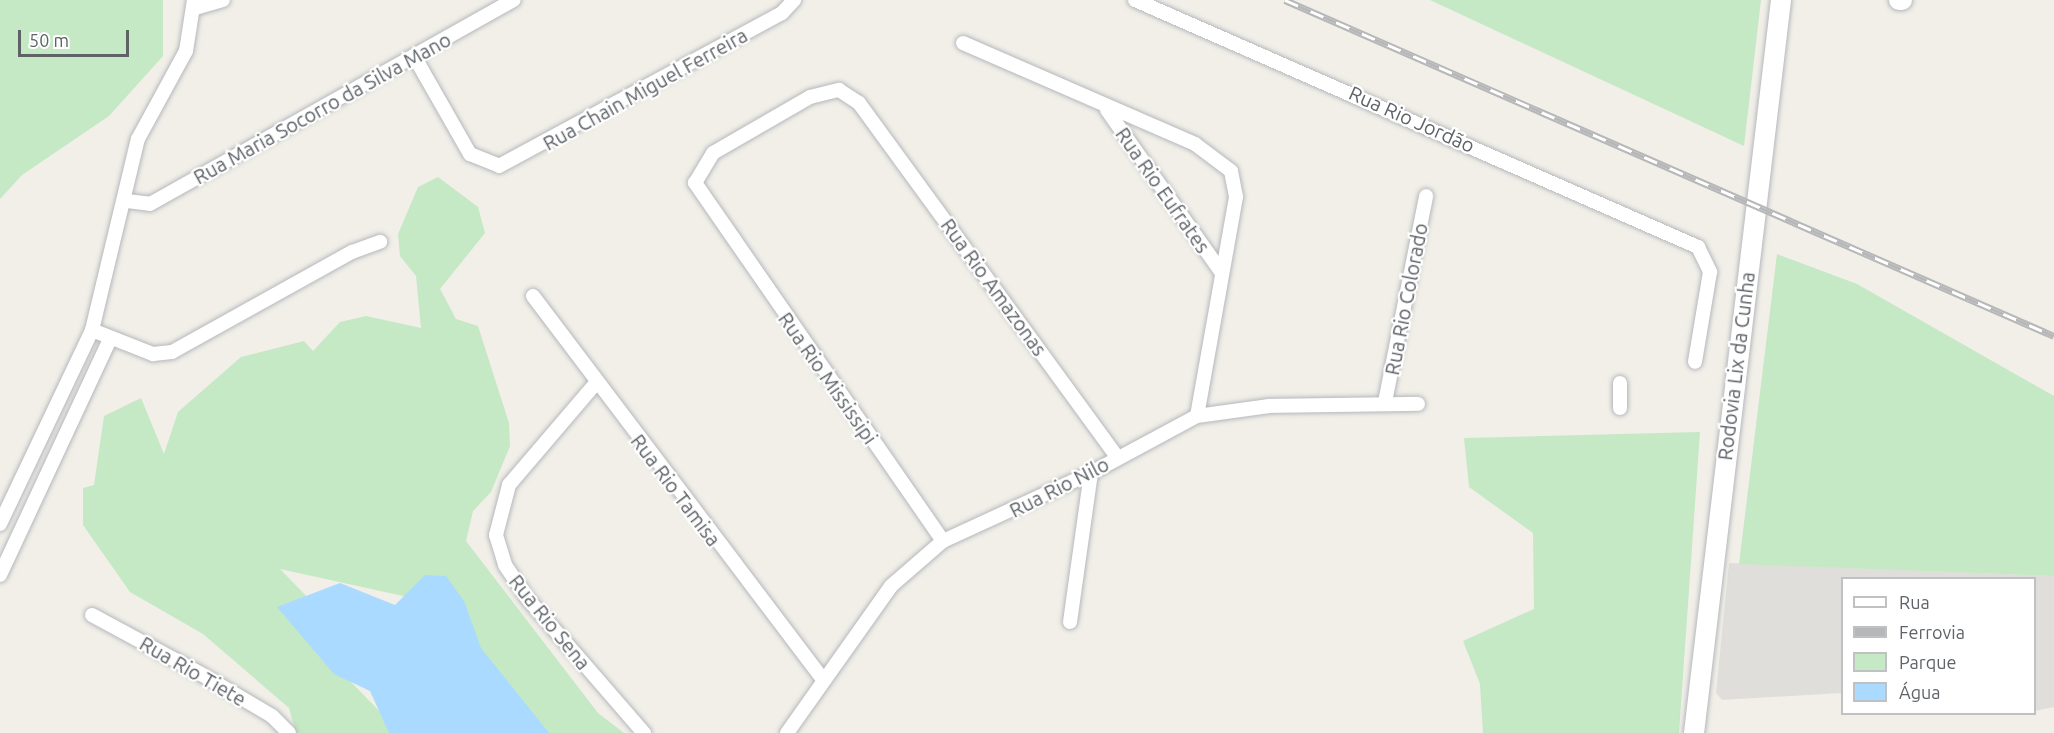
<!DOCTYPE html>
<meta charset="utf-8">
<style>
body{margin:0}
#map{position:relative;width:2054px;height:733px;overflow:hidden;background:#f1efe8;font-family:Ubuntu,sans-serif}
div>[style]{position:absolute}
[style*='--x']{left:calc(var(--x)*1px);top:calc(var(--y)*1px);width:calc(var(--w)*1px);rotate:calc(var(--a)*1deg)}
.industrial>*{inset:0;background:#e0deda}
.green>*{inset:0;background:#c5e8c5}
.water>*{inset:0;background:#aadaff}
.roads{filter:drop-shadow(0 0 2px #b5b8bc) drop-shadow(0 0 2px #b5b8bc)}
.street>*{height:14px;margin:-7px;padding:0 7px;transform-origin:7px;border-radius:7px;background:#fff}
.secondary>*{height:20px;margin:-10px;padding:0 10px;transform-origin:10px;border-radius:10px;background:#fff}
.rail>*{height:7px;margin-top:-3.5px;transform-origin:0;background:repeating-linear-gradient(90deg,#fff 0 14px,#b6b7b8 0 28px);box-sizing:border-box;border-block:2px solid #b6b7b8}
span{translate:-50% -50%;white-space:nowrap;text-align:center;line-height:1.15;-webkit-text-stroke:4.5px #fff;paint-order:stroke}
.street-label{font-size:20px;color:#5f6368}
.legend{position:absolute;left:1841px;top:577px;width:195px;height:138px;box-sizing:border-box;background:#fff;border:2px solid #bfc1c3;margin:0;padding:8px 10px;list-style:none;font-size:18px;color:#5f6368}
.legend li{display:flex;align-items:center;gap:12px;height:30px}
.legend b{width:30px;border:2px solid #bfc1c3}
.scale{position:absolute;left:18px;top:30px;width:111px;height:27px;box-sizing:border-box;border:3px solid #5f6368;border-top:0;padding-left:8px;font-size:18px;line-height:21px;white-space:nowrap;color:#5f6368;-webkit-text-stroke:4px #fff;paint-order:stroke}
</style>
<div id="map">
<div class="industrial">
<div style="clip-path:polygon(1729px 563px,2054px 576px,2054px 707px,2035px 711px,2034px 578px,1842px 578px,1842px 693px,1722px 700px,1716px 693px)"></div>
</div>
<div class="green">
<div style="clip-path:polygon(0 0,163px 0,163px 56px,109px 116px,22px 175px,0 199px)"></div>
<div style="clip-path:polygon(1430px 0,1761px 0,1744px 146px)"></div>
<div style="clip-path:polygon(438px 177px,478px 207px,485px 233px,440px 289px,456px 319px,478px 326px,509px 423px,510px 446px,491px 492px,473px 511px,466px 541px,598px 713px,624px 733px,520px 733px,426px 601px,280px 569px,313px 603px,320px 650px,384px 716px,392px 733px,296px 733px,289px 708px,203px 634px,130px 592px,83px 525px,83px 488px,94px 485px,104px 416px,141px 398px,164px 454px,178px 412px,241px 357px,304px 341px,313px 351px,340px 322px,366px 316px,421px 328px,416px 276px,400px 256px,398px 234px,418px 187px)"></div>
<div style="clip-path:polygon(1777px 254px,1857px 284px,2054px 396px,2054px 576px,1739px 564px)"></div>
<div style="clip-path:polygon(1700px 432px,1679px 733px,1483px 733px,1480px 684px,1463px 641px,1534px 609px,1533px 533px,1469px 487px,1464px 438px)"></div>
</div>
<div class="water">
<div style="clip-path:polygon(425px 575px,446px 576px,464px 601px,481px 648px,549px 733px,389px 733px,370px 691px,334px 674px,277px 607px,340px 583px,395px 605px)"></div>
</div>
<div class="roads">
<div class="street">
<div style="--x:1135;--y:0;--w:615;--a:23.69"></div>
<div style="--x:1698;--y:247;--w:28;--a:64"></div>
<div style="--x:1710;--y:272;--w:91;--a:99.5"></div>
<div style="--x:195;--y:8;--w:29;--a:-16"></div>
<div style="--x:963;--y:43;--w:253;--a:23.5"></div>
<div style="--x:1195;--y:144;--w:45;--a:36.9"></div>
<div style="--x:1231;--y:171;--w:26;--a:79"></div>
<div style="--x:1236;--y:197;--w:222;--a:100.1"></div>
<div style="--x:414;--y:56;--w:113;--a:60.3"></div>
<div style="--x:470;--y:154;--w:31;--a:22"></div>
<div style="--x:499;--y:166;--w:322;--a:-28.4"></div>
<div style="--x:782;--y:13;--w:18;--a:-47"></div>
<div style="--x:1107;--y:110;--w:196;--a:54.8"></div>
<div style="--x:127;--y:201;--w:23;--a:7"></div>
<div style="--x:150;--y:204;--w:417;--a:-29.3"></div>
<div style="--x:533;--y:296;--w:481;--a:52.9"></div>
<div style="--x:92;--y:330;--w:66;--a:21.5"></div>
<div style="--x:153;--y:354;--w:19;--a:-6"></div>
<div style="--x:172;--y:352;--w:206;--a:-29.1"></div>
<div style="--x:352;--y:252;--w:30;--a:-20"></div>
<div style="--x:596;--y:383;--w:134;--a:130.5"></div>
<div style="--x:509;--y:485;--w:52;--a:104.6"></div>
<div style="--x:496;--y:535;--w:31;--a:73"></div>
<div style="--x:505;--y:565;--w:40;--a:56"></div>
<div style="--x:527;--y:598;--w:179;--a:49.1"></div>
<div style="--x:1620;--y:383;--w:25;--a:90"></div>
<div style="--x:1385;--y:402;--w:210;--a:-78.7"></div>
<div style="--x:0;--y:524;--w:215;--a:-64.6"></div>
<div style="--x:92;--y:330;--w:196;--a:-76.5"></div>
<div style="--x:138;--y:139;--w:100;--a:-61.4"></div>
<div style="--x:186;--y:51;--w:52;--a:-81.1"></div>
<div style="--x:943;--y:541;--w:436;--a:-124.7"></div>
<div style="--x:695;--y:183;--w:35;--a:-59"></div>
<div style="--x:713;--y:153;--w:112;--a:-30"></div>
<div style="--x:810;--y:97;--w:30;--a:-14"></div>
<div style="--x:839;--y:90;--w:24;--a:33"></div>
<div style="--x:859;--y:103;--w:439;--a:53.9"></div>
<div style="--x:0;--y:575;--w:260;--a:-65"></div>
<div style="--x:92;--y:615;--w:124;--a:28.4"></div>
<div style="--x:201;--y:674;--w:82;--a:30.6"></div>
<div style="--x:272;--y:716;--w:24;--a:45"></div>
<div style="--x:1070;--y:622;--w:150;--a:-82"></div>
<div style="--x:787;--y:733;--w:180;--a:-54.7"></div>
<div style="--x:891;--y:586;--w:69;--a:-40.9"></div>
<div style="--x:943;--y:541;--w:163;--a:-24.7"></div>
<div style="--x:1091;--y:473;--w:120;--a:-28.3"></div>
<div style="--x:1197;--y:416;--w:73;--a:-7.9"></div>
<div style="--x:1269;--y:406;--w:149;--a:-0.8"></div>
</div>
<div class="secondary">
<div style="--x:1899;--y:0;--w:3;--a:0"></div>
<div style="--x:1694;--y:733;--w:738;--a:-83.23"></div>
</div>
</div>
<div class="rail">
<div style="--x:1285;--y:0;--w:839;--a:23.6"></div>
</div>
<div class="street-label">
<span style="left:645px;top:89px;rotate:-29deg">Rua Chain Miguel Ferreira</span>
<span style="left:322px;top:108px;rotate:-29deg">Rua Maria Socorro da Silva Mano</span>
<span style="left:1412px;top:119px;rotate:24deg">Rua Rio Jordão</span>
<span style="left:1163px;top:190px;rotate:55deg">Rua Rio Eufrates</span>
<span style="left:994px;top:287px;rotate:54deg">Rua Rio Amazonas</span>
<span style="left:1406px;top:299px;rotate:-79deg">Rua Rio Colorado</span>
<span style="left:1736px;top:366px;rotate:-83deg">Rodovia Lix da Cunha</span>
<span style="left:828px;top:378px;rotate:55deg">Rua Rio Mississipi</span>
<span style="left:1059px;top:487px;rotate:-27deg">Rua Rio Nilo</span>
<span style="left:676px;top:490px;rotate:53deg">Rua Rio Tamisa</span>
<span style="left:550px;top:622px;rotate:51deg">Rua Rio Sena</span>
<span style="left:193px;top:671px;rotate:30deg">Rua Rio Tiete</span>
</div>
<ul class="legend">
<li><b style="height:8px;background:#fff"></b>Rua</li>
<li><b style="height:8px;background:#b6b7b8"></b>Ferrovia</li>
<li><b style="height:16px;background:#c5e8c5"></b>Parque</li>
<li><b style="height:16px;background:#aadaff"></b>Água</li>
</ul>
<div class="scale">50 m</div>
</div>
